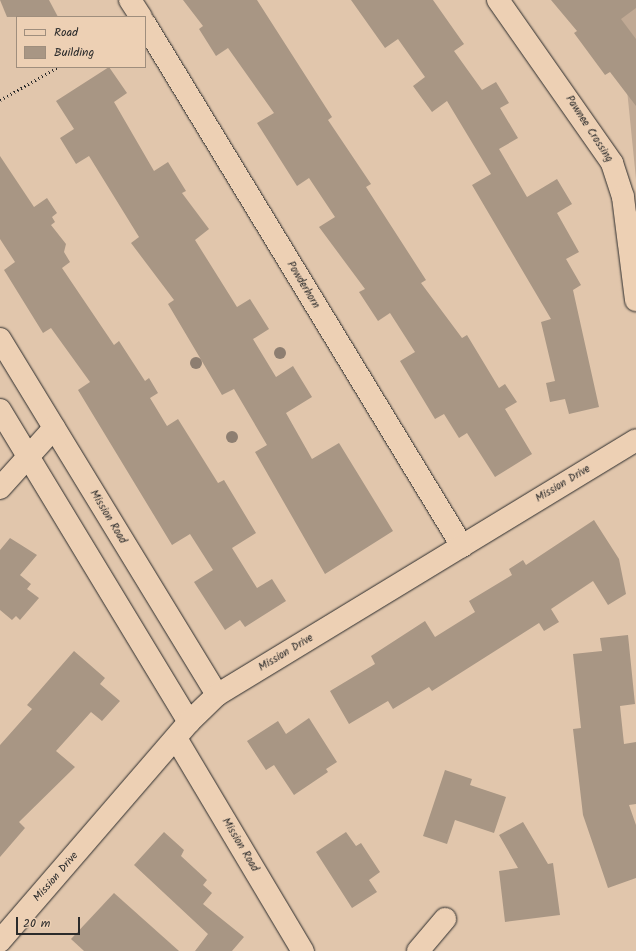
<!DOCTYPE html>
<style>
body{margin:0}
#map{position:relative;width:636px;height:951px;overflow:hidden;background:#e1c6ac;font-family:Kalam,sans-serif}
div>[style]{position:absolute}
[style*='--x']{left:calc(var(--x)*1px);top:calc(var(--y)*1px);width:calc(var(--w)*1px);rotate:calc(var(--a)*1deg)}
.green>*{inset:0;background:#c0a994}
.building>*{inset:0;background:#a89684}
.path>*{height:2.5px;margin-top:-1.25px;transform-origin:0;background:repeating-linear-gradient(90deg,#2b2b2b 0 1px,transparent 0 4px)}
.roads{filter:drop-shadow(0 0 1px #2b2b2b) drop-shadow(0 0 1px #2b2b2b)}
.minor>*{height:22px;margin:-11px;padding:0 11px;transform-origin:11px;border-radius:11px;background:#edd0b4}
.trees>*{width:12px;height:12px;margin:-6px;border-radius:50%;background:#8d7e71}
span{translate:-50% -50%;white-space:nowrap;text-align:center;line-height:1.15;-webkit-text-stroke:3.5px #edd0b4;paint-order:stroke}
.street-label{font-size:11px;color:#2b2b2b}
.legend{position:absolute;left:16px;top:16px;width:130px;height:52px;box-sizing:border-box;background:#edd0b4;border:1px solid #9f8e7d;margin:0;padding:5px 7px;list-style:none;font-size:12px;color:#2b2b2b}
.legend li{display:flex;align-items:center;gap:8px;height:20px}
.legend b{width:20px;border:1px solid #9f8e7d}
.scale{position:absolute;left:16px;top:917px;width:64px;height:18px;box-sizing:border-box;border:2px solid #2b2b2b;border-top:0;padding-left:5px;font-size:12px;line-height:14px;white-space:nowrap;color:#2b2b2b;-webkit-text-stroke:3px #edd0b4;paint-order:stroke}
</style>
<div id="map">
<div class="green">
<div style="clip-path:polygon(618px 0,636px 0,636px 179px)"></div>
</div>
<div class="building">
<div style="clip-path:polygon(0 0,49px 0,58px 17px,7px 17px)"></div>
<div style="clip-path:polygon(183px 0,257px 0,332px 117px,328px 120px,371px 184px,366px 187px,426px 280px,421px 283px,462px 338px,467px 335px,499px 388px,505px 384px,517px 402px,505px 409px,532px 454px,495px 477px,467px 433px,459px 438px,444px 414px,435px 419px,400px 361px,415px 352px,390px 313px,378px 321px,359px 292px,365px 289px,319px 227px,335px 217px,309px 178px,297px 186px,257px 123px,274px 113px,228px 48px,216px 56px,199px 29px,203px 26px)"></div>
<div style="clip-path:polygon(351px 0,433px 0,464px 44px,454px 51px,482px 90px,496px 82px,509px 103px,500px 108px,518px 138px,499px 149px,527px 197px,557px 179px,572px 204px,557px 213px,579px 252px,566px 259px,581px 285px,573px 290px,599px 407px,569px 414px,565px 399px,550px 402px,546px 383px,555px 381px,541px 322px,551px 319px,472px 185px,491px 174px,447px 101px,432px 112px,413px 86px,425px 77px,398px 39px,385px 48px)"></div>
<div style="clip-path:polygon(551px 0,636px 0,636px 8px,621px 19px,636px 39px,636px 106px,610px 72px,605px 75px,574px 33px,577px 31px)"></div>
<div style="clip-path:polygon(109px 67px,127px 93px,114px 102px,154px 171px,168px 162px,186px 191px,182px 193px,209px 229px,195px 240px,237px 307px,250px 299px,269px 329px,253px 339px,276px 377px,293px 366px,312px 397px,286px 413px,312px 459px,339px 443px,393px 531px,325px 574px,255px 452px,267px 445px,234px 389px,222px 395px,168px 304px,174px 300px,131px 243px,139px 237px,89px 156px,76px 164px,60px 138px,74px 129px,56px 101px)"></div>
<div style="clip-path:polygon(0 156px,34px 207px,47px 198px,57px 213px,52px 217px,55px 222px,51px 225px,66px 244px,64px 252px,70px 262px,62px 268px,114px 345px,119px 341px,145px 381px,149px 378px,158px 393px,150px 398px,167px 426px,178px 419px,218px 483px,224px 480px,256px 533px,232px 548px,257px 588px,272px 579px,286px 601px,245px 627px,240px 620px,225px 630px,194px 582px,213px 570px,190px 534px,172px 545px,78px 390px,90px 382px,51px 328px,43px 333px,4px 270px,15px 262px,0 239px)"></div>
<div style="clip-path:polygon(594px 520px,619px 559px,626px 594px,608px 605px,593px 581px,551px 609px,559px 622px,544px 631px,539px 623px,432px 691px,429px 687px,393px 709px,388px 701px,349px 724px,330px 691px,375px 664px,371px 656px,425px 621px,435px 637px,475px 612px,469px 601px,512px 575px,509px 569px,523px 560px,526px 565px)"></div>
<div style="clip-path:polygon(10px 538px,37px 555px,20px 575px,31px 584px,27px 589px,39px 598px,20px 620px,16px 616px,12px 620px,0 610px,0 550px)"></div>
<div style="clip-path:polygon(628px 635px,635px 704px,620px 706px,624px 744px,636px 742px,636px 804px,629px 805px,636px 825px,636px 878px,608px 888px,583px 815px,573px 729px,581px 728px,573px 654px,602px 651px,600px 638px)"></div>
<div style="clip-path:polygon(74px 651px,105px 678px,100px 684px,120px 701px,102px 721px,91px 712px,56px 751px,75px 767px,19px 822px,25px 828px,0 857px,0 745px,32px 709px,27px 705px)"></div>
<div style="clip-path:polygon(309px 718px,337px 762px,326px 769px,328px 772px,294px 795px,274px 765px,266px 770px,247px 741px,278px 721px,286px 734px)"></div>
<div style="clip-path:polygon(445px 770px,472px 779px,470px 785px,506px 797px,494px 833px,455px 820px,447px 844px,423px 836px)"></div>
<div style="clip-path:polygon(523px 822px,548px 864px,553px 863px,560px 915px,505px 922px,499px 871px,518px 868px,499px 835px)"></div>
<div style="clip-path:polygon(164px 832px,184px 850px,181px 856px,207px 880px,203px 885px,212px 893px,203px 904px,244px 937px,232px 951px,195px 951px,208px 934px,134px 865px)"></div>
<div style="clip-path:polygon(346px 832px,356px 846px,361px 843px,380px 872px,369px 880px,377px 892px,352px 908px,316px 852px)"></div>
<div style="clip-path:polygon(114px 893px,179px 951px,84px 951px,71px 939px)"></div>
</div>
<div class="path">
<div style="--x:0;--y:100;--w:67;--a:-29.6"></div>
</div>
<div class="roads">
<div class="minor">
<div style="--x:130;--y:0;--w:20;--a:57"></div>
<div style="--x:498;--y:0;--w:199;--a:55"></div>
<div style="--x:612;--y:163;--w:36;--a:72"></div>
<div style="--x:623;--y:197;--w:104;--a:82.8"></div>
<div style="--x:145;--y:24;--w:611;--a:58.73"></div>
<div style="--x:0;--y:339;--w:417;--a:58.6"></div>
<div style="--x:0;--y:410;--w:365;--a:58.8"></div>
<div style="--x:0;--y:488;--w:81;--a:-48"></div>
<div style="--x:177;--y:740;--w:246;--a:59.2"></div>
<div style="--x:0;--y:941;--w:289;--a:-49.2"></div>
<div style="--x:189;--y:722;--w:39;--a:-44"></div>
<div style="--x:217;--y:695;--w:490;--a:-31.3"></div>
<div style="--x:418;--y:951;--w:42;--a:-49.8"></div>
</div>
</div>
<div class="trees">
<div style="left:280px;top:353px"></div>
<div style="left:196px;top:363px"></div>
<div style="left:232px;top:437px"></div>
</div>
<div class="street-label">
<span style="left:589px;top:129px;rotate:57deg">Pawnee Crossing</span>
<span style="left:303px;top:285px;rotate:59deg">Powderhorn</span>
<span style="left:563px;top:484px;rotate:-31deg">Mission Drive</span>
<span style="left:108px;top:517px;rotate:59deg">Mission Road</span>
<span style="left:286px;top:653px;rotate:-31deg">Mission Drive</span>
<span style="left:240px;top:845px;rotate:59deg">Mission Road</span>
<span style="left:56px;top:877px;rotate:-49deg">Mission Drive</span>
</div>
<ul class="legend">
<li><b style="height:5px;background:#edd0b4"></b>Road</li>
<li><b style="height:11px;background:#a89684"></b>Building</li>
</ul>
<div class="scale">20 m</div>
</div>
